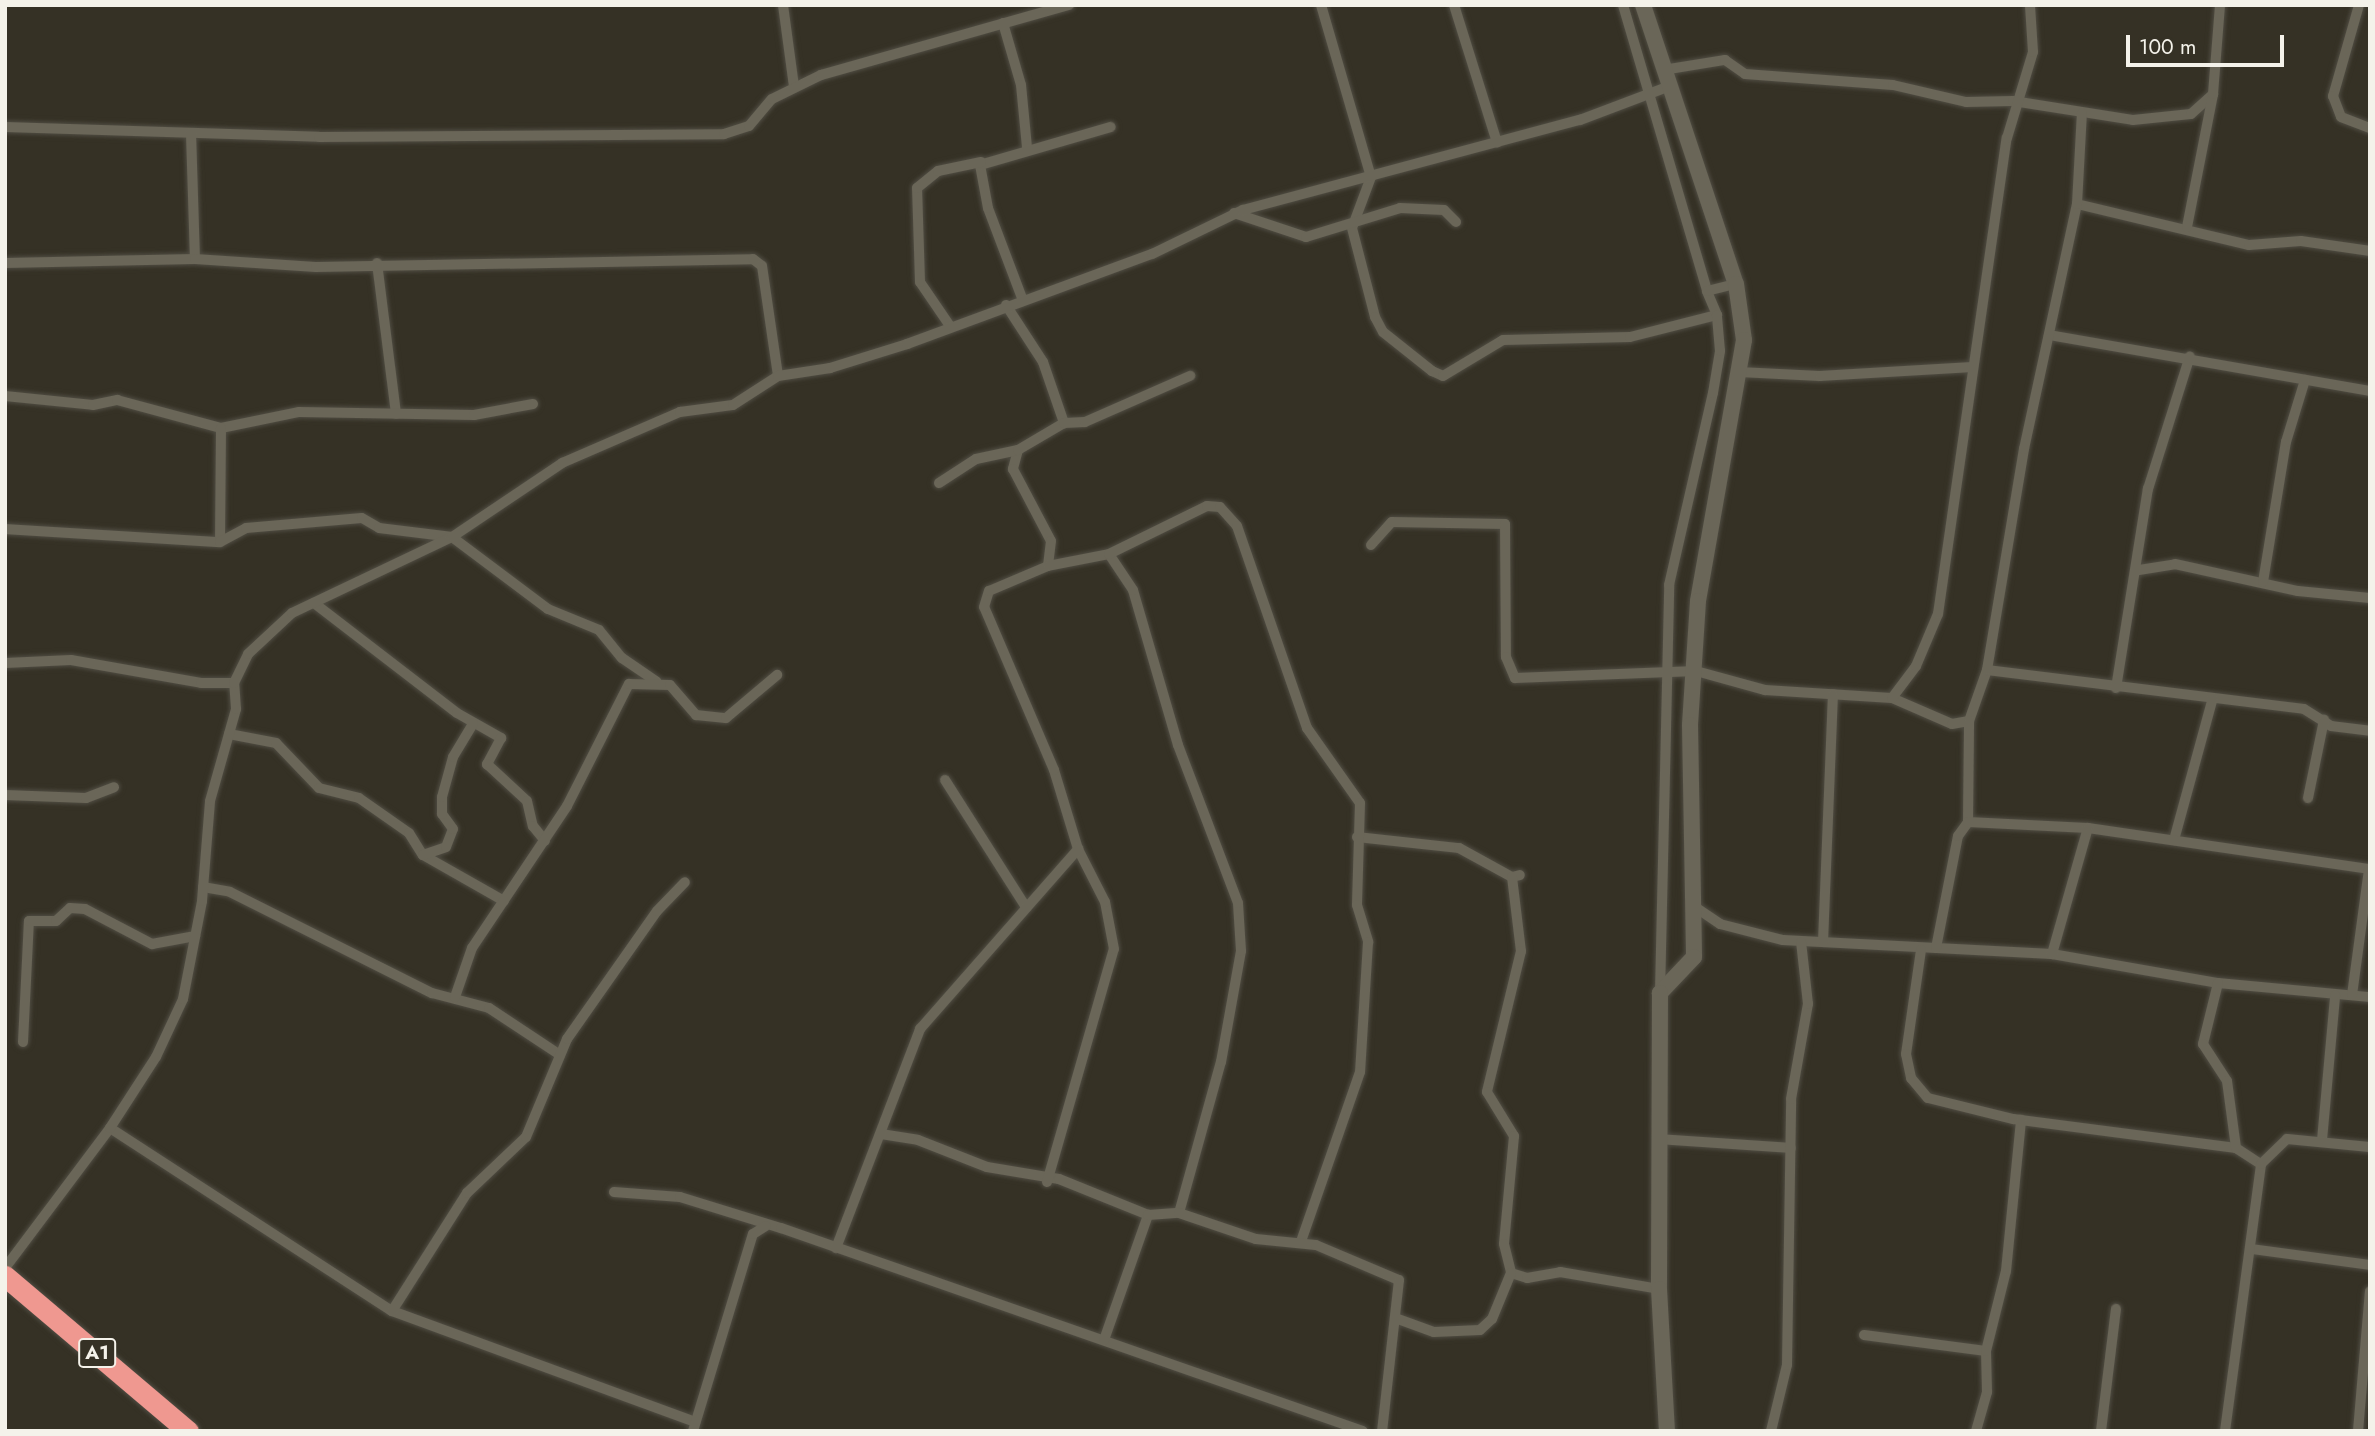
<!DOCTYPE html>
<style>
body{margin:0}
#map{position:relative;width:2375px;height:1436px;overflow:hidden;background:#353125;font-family:Jost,sans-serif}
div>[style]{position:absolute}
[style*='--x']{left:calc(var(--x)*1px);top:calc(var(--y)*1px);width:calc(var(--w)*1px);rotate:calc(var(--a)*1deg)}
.roads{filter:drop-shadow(0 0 2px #504d43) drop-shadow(0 0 2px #504d43)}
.street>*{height:10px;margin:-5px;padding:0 5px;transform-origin:5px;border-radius:5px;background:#6a6658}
.secondary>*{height:16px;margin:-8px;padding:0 8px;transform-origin:8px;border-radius:8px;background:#6a6658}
.highway>*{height:21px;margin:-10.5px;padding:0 10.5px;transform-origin:10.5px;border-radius:10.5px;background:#ef9890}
span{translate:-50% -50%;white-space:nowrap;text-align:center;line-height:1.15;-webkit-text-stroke:7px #353125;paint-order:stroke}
.shield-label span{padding:2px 5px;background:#353125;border:2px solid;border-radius:5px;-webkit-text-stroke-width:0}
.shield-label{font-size:19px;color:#f4f2ea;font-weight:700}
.frame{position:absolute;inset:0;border:7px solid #f4f2ea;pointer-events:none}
.scale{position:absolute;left:2126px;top:35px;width:158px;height:32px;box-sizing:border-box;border:4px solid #f4f2ea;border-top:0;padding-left:9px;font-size:21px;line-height:24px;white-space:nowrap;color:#f4f2ea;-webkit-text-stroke:5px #353125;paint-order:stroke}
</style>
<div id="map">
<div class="roads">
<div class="street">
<div style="--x:783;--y:5;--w:82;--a:82.3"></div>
<div style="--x:1321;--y:5;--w:179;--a:73.8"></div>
<div style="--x:1371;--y:177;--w:54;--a:110.4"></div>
<div style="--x:1352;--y:228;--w:92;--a:75.5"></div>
<div style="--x:1375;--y:317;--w:17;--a:62"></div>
<div style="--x:1383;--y:332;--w:63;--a:38.5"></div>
<div style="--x:1432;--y:371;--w:12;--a:24"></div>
<div style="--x:1443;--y:376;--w:70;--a:-31"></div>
<div style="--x:1503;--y:340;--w:127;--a:-1.4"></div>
<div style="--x:1630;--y:337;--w:90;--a:-14.2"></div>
<div style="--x:1717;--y:315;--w:26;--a:-113"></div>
<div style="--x:1454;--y:5;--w:144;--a:72.6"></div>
<div style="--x:1623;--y:5;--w:298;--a:73.6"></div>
<div style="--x:1707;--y:291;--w:30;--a:-14"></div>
<div style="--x:2359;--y:5;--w:95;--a:105.9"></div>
<div style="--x:2333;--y:96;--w:22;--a:69"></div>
<div style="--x:2341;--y:117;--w:31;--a:21"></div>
<div style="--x:1003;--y:23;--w:65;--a:73.8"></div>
<div style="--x:1021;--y:85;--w:62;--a:84.5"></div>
<div style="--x:1663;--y:70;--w:63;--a:-9.2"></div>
<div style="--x:1725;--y:60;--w:24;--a:35"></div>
<div style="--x:1745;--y:74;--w:148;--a:4.3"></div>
<div style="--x:1893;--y:85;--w:75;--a:13.1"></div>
<div style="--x:1966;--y:102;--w:47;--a:-1.2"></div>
<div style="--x:2013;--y:101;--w:121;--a:9"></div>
<div style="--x:2133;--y:120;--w:58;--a:-5.9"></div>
<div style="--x:2191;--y:114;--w:30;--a:-42"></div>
<div style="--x:5;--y:127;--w:314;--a:1.8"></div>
<div style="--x:319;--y:137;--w:405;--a:-0.4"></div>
<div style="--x:724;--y:134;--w:26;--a:-18"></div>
<div style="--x:749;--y:126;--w:35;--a:-50"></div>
<div style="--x:772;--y:99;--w:55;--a:-26.1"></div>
<div style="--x:821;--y:75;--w:258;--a:-15.8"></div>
<div style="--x:191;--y:133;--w:126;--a:88.2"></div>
<div style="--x:2077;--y:204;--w:177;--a:13.4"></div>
<div style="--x:2249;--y:245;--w:52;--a:-4.4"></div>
<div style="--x:2301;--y:241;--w:70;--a:8.2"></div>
<div style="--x:1234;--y:213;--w:76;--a:18.4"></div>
<div style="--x:1306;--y:237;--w:98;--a:-17.1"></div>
<div style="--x:1400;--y:208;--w:44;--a:2.6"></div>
<div style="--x:1444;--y:210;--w:17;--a:45"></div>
<div style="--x:2187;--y:227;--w:136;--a:-78.9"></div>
<div style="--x:2213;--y:94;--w:89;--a:-85.5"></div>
<div style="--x:5;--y:263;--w:190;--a:-1.2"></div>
<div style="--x:195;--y:259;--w:121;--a:3.8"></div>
<div style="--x:316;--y:267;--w:437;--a:-1"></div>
<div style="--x:753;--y:259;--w:11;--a:38"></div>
<div style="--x:762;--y:266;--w:111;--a:81.7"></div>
<div style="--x:377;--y:263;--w:152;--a:82.8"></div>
<div style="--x:1022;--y:298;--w:96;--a:-110.7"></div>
<div style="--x:988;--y:208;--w:44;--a:-100.5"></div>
<div style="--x:980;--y:165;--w:136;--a:-16.2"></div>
<div style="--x:1006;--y:305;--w:68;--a:57"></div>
<div style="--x:1043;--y:362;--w:65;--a:71"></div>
<div style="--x:950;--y:326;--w:53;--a:-124.3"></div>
<div style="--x:920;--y:282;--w:94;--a:-91.8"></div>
<div style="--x:917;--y:188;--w:27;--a:-39"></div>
<div style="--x:938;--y:171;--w:44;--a:-11.8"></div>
<div style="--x:2049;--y:335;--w:326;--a:9.9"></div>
<div style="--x:1739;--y:372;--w:81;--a:2.8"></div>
<div style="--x:1820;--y:376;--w:152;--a:-3.4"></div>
<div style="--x:5;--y:396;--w:88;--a:5.8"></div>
<div style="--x:93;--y:405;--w:25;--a:-12"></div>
<div style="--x:117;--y:400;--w:108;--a:15.1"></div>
<div style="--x:221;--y:428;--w:80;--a:-11.6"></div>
<div style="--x:299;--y:412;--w:175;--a:1"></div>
<div style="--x:474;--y:415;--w:60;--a:-10.6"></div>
<div style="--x:1018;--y:450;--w:20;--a:105"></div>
<div style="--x:1013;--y:469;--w:81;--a:62.2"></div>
<div style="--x:1051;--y:541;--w:25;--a:97"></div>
<div style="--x:939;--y:483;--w:44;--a:-33"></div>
<div style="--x:976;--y:459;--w:43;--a:-12.1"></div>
<div style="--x:1018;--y:450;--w:53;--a:-30.4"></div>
<div style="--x:1064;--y:423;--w:21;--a:-3"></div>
<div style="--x:1085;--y:422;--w:115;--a:-23.7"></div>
<div style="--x:5;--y:529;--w:215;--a:3.5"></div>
<div style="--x:220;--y:542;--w:114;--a:-89.5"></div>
<div style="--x:220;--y:542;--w:30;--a:-28"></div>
<div style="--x:246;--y:528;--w:116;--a:-4.9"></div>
<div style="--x:362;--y:518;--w:20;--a:30"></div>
<div style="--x:379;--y:528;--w:74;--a:7"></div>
<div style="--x:452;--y:537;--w:120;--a:36.9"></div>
<div style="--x:548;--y:609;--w:55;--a:22.4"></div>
<div style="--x:599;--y:630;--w:36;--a:51"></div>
<div style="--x:622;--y:658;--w:42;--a:34.4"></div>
<div style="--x:1371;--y:545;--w:31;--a:-48"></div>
<div style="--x:1392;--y:522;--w:113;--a:1"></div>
<div style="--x:1505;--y:524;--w:133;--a:89.6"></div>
<div style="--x:1506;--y:657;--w:23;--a:67"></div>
<div style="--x:1515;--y:678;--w:181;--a:-2.2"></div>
<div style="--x:1696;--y:671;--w:72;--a:15.4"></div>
<div style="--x:1765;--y:690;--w:127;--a:3.6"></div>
<div style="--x:1892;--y:698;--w:65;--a:23.4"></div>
<div style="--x:1952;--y:724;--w:17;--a:-10"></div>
<div style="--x:1969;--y:721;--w:54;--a:-70.6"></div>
<div style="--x:1987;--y:670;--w:319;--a:7"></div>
<div style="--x:2304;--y:709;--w:32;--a:32"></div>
<div style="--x:2331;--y:726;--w:39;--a:7"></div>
<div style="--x:2139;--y:570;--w:36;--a:-9"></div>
<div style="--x:2175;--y:564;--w:126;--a:12.4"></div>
<div style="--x:2298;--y:591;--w:72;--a:5.6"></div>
<div style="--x:2263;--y:582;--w:142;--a:-80.7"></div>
<div style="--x:2286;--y:442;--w:65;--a:-73"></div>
<div style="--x:314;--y:603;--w:180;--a:37.6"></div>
<div style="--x:457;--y:713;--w:51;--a:29.6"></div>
<div style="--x:501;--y:738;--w:30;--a:118"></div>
<div style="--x:487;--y:764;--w:54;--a:42.8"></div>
<div style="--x:527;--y:801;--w:26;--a:77"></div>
<div style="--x:533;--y:826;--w:19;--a:51"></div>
<div style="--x:5;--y:663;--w:66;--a:-2.6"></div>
<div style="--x:71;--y:660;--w:132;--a:10"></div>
<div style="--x:201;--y:683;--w:33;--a:0"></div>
<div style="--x:1987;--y:670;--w:224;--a:-80.5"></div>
<div style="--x:2024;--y:449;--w:251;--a:-77.8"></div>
<div style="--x:2077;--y:204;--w:91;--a:-86.9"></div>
<div style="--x:2116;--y:688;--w:202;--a:-80.9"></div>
<div style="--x:2148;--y:489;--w:139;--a:-72.5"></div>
<div style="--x:1892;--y:698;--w:40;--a:-53"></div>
<div style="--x:1916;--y:666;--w:56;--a:-67.1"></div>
<div style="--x:1938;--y:614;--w:481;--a:-81.8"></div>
<div style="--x:2007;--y:138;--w:90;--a:-73.2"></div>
<div style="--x:2033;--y:52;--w:47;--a:-93.7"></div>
<div style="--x:229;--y:734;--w:48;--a:10.8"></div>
<div style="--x:276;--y:743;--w:62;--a:46.3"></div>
<div style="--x:319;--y:788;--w:41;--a:14"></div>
<div style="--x:359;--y:798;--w:61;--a:35"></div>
<div style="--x:409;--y:833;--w:26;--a:58"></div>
<div style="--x:423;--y:855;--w:93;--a:29.6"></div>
<div style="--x:945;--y:780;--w:151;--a:57.5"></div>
<div style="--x:5;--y:795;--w:81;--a:2.1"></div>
<div style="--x:86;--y:798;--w:30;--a:-21"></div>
<div style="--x:2308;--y:798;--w:80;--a:-78.4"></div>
<div style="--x:1968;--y:822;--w:101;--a:-89.4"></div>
<div style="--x:1357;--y:837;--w:103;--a:6.2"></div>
<div style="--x:1459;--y:848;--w:60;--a:28.7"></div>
<div style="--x:1512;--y:877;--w:8;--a:-14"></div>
<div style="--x:2174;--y:840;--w:144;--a:-74.7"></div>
<div style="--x:423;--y:855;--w:24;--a:-19"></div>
<div style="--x:446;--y:847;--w:19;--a:-69"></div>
<div style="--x:453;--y:829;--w:19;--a:-126"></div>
<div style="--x:442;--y:814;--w:17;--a:-90"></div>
<div style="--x:442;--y:797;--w:41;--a:-74.6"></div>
<div style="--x:453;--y:757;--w:39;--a:-59"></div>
<div style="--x:1512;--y:877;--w:75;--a:83.1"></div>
<div style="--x:1521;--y:951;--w:145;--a:103.6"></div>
<div style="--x:1487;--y:1092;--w:52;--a:58.5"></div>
<div style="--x:1514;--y:1136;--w:108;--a:95.3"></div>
<div style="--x:1504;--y:1244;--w:30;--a:76"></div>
<div style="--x:1511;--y:1273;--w:17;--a:17"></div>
<div style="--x:1527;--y:1278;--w:34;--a:-10"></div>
<div style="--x:1560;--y:1272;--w:100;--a:9.7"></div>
<div style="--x:203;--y:887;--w:27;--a:10"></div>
<div style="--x:230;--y:892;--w:226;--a:26.6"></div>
<div style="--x:432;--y:993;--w:59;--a:14.7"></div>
<div style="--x:489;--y:1008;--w:85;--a:33.5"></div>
<div style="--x:1692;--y:905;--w:34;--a:34"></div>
<div style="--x:1720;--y:924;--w:65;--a:14.3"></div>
<div style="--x:1783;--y:940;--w:269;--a:3"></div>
<div style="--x:2052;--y:954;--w:169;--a:9.9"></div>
<div style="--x:2218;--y:983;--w:153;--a:5.3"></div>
<div style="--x:1823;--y:942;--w:248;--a:-87.7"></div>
<div style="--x:1936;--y:948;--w:114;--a:-78.9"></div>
<div style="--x:1958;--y:836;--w:17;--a:-54"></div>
<div style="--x:1968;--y:822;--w:120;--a:2.9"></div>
<div style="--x:2088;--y:828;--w:285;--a:8.3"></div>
<div style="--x:1921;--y:950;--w:105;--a:98.2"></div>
<div style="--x:1906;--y:1054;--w:25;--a:78"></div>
<div style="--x:1911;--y:1078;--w:26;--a:50"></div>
<div style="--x:1928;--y:1098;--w:88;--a:13.9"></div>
<div style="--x:2013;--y:1119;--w:225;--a:7.4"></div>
<div style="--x:2236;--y:1148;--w:30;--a:33"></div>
<div style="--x:2052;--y:954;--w:131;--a:-74.1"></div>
<div style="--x:2218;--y:983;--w:63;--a:103.8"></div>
<div style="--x:2203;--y:1044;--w:44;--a:57"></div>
<div style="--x:2227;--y:1081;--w:68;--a:82.3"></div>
<div style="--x:1660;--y:993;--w:408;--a:-88.7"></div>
<div style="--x:1669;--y:585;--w:197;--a:-77.1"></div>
<div style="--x:1713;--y:393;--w:43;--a:-80.5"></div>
<div style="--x:1720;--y:351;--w:36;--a:-95"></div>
<div style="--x:2352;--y:995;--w:127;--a:-82.3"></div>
<div style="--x:455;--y:997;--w:52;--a:-70.9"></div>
<div style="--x:472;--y:948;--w:171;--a:-56.2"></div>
<div style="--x:567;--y:806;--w:137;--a:-63.1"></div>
<div style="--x:629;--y:684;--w:41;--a:1.4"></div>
<div style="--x:670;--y:685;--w:40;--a:49"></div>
<div style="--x:696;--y:715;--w:30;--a:6"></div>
<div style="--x:726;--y:718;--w:67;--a:-40.1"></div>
<div style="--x:23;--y:1042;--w:121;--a:-87.2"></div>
<div style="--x:29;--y:921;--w:27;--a:0"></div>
<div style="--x:56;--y:921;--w:19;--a:-43"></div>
<div style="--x:70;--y:908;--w:15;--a:4"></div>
<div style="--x:85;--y:909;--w:76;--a:27.6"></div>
<div style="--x:152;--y:944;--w:44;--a:-10.5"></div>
<div style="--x:110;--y:1128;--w:336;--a:33"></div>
<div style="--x:392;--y:1311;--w:323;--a:20.1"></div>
<div style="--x:881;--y:1134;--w:37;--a:9"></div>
<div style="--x:918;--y:1140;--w:74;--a:21.4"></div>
<div style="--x:987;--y:1167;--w:73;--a:9.5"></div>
<div style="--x:1059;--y:1179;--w:96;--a:22"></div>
<div style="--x:1659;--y:1139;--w:132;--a:3.9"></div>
<div style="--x:2322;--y:1140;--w:145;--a:-84.8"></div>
<div style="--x:1047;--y:1182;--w:242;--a:-74"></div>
<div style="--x:1114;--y:949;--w:48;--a:-100.8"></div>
<div style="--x:1105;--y:902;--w:59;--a:-117"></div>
<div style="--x:1078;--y:849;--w:83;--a:-106.9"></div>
<div style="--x:1054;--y:770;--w:177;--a:-113.2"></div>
<div style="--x:984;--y:607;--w:17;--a:-73"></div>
<div style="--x:989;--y:591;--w:64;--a:-23"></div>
<div style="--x:1048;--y:566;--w:62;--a:-11.1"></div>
<div style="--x:614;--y:1192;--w:66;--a:4.3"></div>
<div style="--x:680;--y:1197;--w:106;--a:17.1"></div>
<div style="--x:781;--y:1228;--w:616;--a:19.23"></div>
<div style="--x:1179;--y:1213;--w:157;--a:-74.5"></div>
<div style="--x:1221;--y:1062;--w:113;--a:-79.8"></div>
<div style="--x:1241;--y:951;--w:48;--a:-93.6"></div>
<div style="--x:1238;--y:903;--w:169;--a:-110.8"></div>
<div style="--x:1178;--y:745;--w:161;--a:-106.2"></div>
<div style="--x:1133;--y:590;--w:43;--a:-123.7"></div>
<div style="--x:1109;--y:554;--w:109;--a:-26.1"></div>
<div style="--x:1207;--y:506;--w:13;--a:4"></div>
<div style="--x:1220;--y:507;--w:25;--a:48"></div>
<div style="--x:1237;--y:526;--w:214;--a:70.9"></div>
<div style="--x:1307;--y:728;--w:92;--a:54.8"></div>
<div style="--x:1360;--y:803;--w:102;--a:91.7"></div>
<div style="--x:1357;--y:905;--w:39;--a:73"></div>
<div style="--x:1368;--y:942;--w:130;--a:93.5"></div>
<div style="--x:1360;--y:1072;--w:179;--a:109.2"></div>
<div style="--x:836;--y:1248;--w:235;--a:-69"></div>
<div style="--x:920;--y:1029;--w:240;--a:-48.7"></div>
<div style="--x:2252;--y:1249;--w:119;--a:7.7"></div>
<div style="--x:5;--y:1268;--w:175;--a:-53.1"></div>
<div style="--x:110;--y:1128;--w:85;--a:-57.1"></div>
<div style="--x:156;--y:1057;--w:64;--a:-65"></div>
<div style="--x:183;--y:999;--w:100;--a:-79"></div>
<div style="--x:202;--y:901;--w:100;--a:-85.4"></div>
<div style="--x:210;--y:801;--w:96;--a:-74.2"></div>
<div style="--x:236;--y:709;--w:26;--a:-94"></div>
<div style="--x:234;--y:683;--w:32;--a:-64"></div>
<div style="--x:248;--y:654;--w:60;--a:-43"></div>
<div style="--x:292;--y:613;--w:177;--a:-25.4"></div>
<div style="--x:452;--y:537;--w:133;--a:-33.9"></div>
<div style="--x:562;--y:463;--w:129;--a:-23.4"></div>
<div style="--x:680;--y:412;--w:53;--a:-7.5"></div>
<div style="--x:733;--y:405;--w:54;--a:-32.8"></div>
<div style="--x:778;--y:376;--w:53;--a:-8.7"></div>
<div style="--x:830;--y:368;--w:81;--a:-17.3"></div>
<div style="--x:907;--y:344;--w:261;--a:-20.2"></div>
<div style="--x:1152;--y:254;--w:101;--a:-25.8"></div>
<div style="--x:1243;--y:210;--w:349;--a:-15"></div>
<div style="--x:1580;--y:120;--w:96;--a:-20.7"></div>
<div style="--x:392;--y:1311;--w:140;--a:-57.6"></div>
<div style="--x:467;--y:1193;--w:81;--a:-43.5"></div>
<div style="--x:526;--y:1137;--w:106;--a:-67.3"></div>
<div style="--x:567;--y:1039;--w:156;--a:-54.9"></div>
<div style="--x:657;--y:911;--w:40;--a:-46"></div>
<div style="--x:1398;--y:1319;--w:38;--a:20"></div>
<div style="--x:1434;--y:1332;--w:46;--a:-2.5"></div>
<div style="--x:1480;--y:1330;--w:16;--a:-43"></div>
<div style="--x:1492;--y:1319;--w:50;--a:-67.6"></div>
<div style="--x:1864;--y:1335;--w:123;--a:7.5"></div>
<div style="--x:1104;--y:1340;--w:133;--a:-70.6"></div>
<div style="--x:1148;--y:1215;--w:31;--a:-4"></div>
<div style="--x:1179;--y:1213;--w:81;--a:18.7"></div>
<div style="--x:1256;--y:1239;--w:60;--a:5.7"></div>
<div style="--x:1316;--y:1245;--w:90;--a:22.9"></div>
<div style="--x:1399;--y:1280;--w:152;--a:96.4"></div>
<div style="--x:693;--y:1431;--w:206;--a:-73.1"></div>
<div style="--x:753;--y:1234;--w:15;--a:-32"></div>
<div style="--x:1771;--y:1431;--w:68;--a:-76.4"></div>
<div style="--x:1787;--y:1365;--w:266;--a:-89.1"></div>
<div style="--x:1791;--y:1099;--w:97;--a:-79.9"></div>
<div style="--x:1808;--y:1004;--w:62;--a:-96.4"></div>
<div style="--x:1976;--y:1431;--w:41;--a:-74.2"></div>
<div style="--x:1987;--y:1392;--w:41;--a:-91.4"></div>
<div style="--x:1986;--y:1351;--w:82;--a:-76"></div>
<div style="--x:2006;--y:1271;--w:152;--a:-84.3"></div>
<div style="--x:2101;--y:1431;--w:123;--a:-83"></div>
<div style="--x:2225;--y:1431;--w:269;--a:-82.3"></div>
<div style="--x:2261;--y:1164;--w:36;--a:-44"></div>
<div style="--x:2287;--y:1139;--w:83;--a:5.5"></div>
<div style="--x:2358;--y:1431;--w:140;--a:-85.1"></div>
</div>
<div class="secondary">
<div style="--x:1643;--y:5;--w:294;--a:71.6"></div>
<div style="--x:1736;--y:284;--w:57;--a:81.9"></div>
<div style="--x:1744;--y:340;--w:265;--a:100"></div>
<div style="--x:1698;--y:601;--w:124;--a:93.7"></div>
<div style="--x:1690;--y:725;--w:232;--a:89"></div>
<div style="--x:1694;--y:957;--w:50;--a:133.4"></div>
<div style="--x:1660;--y:993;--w:296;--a:90.2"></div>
<div style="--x:1659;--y:1289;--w:142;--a:86.8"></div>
</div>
<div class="highway">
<div style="--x:5;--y:1276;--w:240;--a:40.3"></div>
</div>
</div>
<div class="shield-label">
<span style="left:97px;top:1353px">A1</span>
</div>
<div class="frame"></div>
<div class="scale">100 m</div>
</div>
